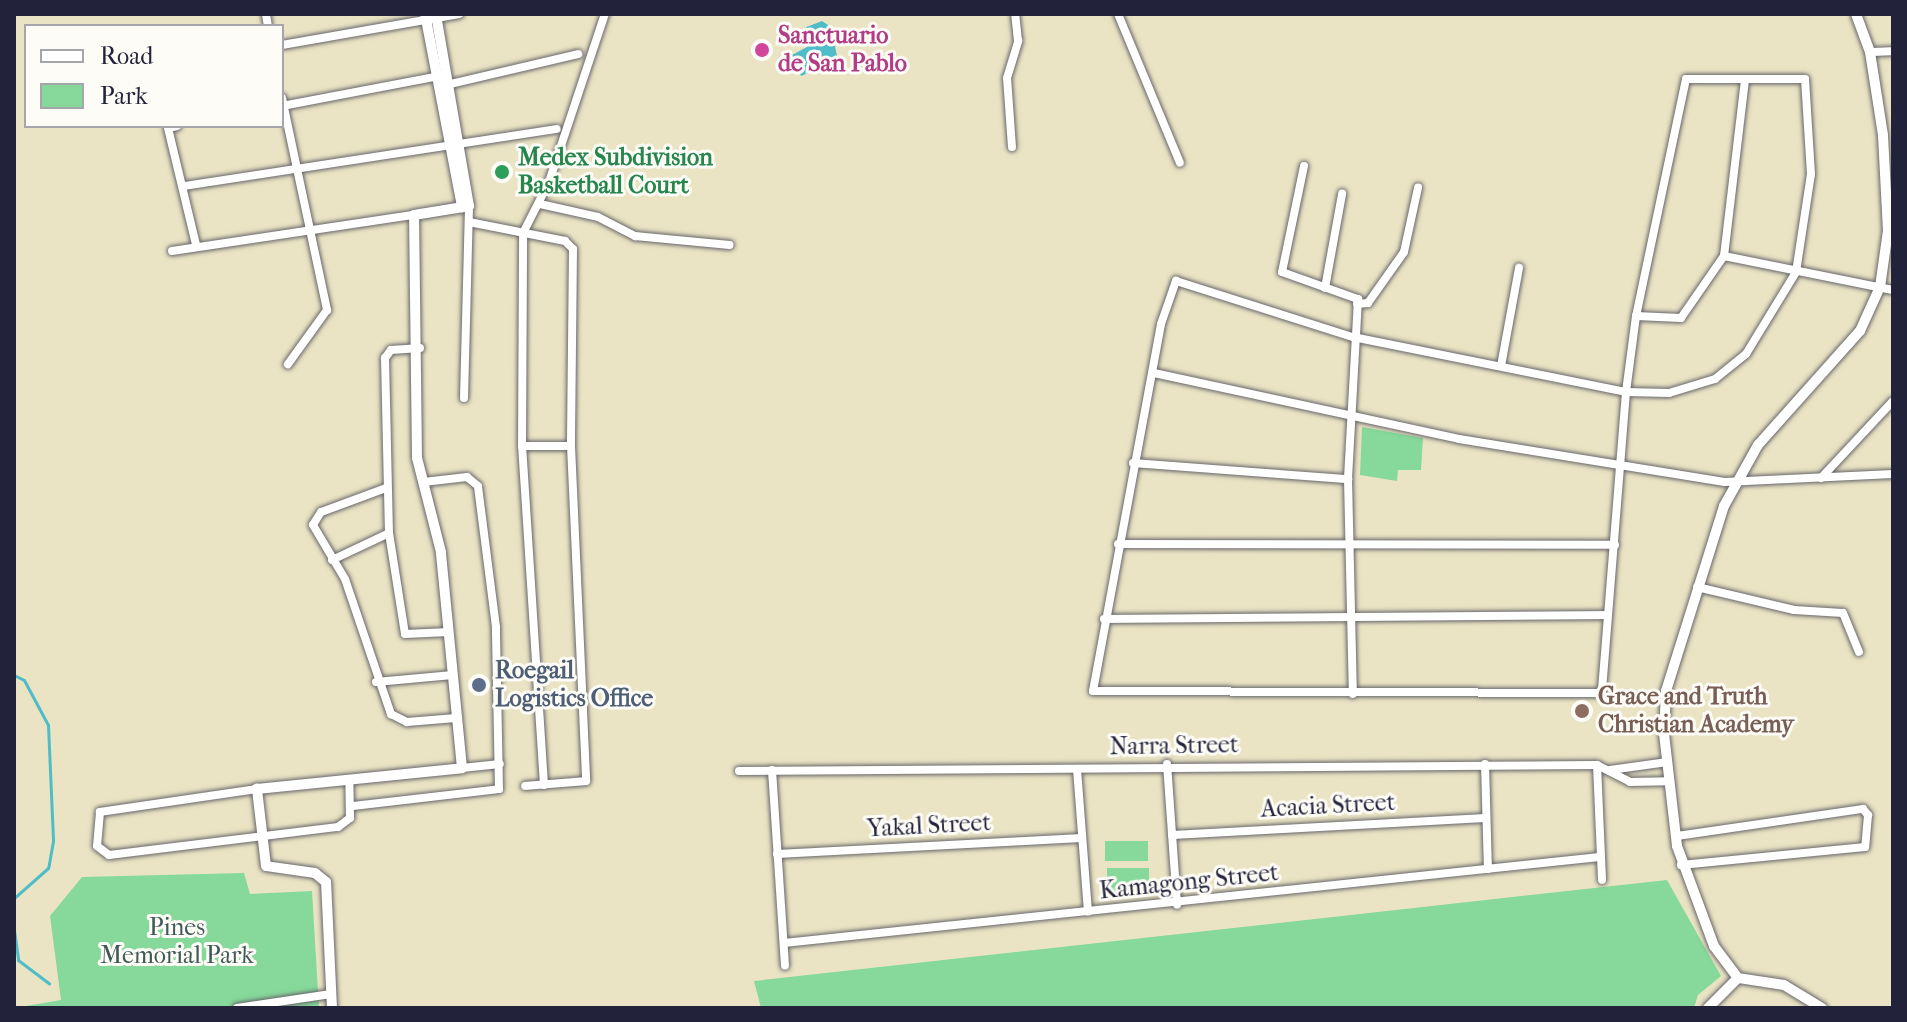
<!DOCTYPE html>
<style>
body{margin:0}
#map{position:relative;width:1907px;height:1022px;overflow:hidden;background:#eae4c4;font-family:"IM FELL French Canon",serif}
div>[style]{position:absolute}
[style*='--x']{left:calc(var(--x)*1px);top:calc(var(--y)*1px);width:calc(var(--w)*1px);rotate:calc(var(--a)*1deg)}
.green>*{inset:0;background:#86d99a;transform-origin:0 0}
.water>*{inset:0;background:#4fbcc7}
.stream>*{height:3px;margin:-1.5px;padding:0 1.5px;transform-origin:1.5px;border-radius:1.5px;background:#4fbcc7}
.roads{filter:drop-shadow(0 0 2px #68666b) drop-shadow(0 0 2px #68666b)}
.minor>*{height:8px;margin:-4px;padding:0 4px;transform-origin:4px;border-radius:4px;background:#fff}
.tertiary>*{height:10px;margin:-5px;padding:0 5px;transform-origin:5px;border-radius:5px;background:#fff}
.dots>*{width:22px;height:22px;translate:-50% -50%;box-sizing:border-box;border:4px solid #fdfcf7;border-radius:50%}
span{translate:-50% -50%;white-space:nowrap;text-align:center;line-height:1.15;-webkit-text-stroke:6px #fdfcf7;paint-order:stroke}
.hotel-label{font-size:24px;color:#b23c85;font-weight:700}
.left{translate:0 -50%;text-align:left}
.leisure-label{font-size:24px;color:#27864d;font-weight:700}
.service-label{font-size:24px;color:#4e5e75;font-weight:700}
.education-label{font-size:24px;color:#785e54;font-weight:700}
.street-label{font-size:24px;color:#22223b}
.park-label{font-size:24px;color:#405958}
.frame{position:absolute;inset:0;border:16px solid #22223b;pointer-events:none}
.legend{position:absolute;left:24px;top:24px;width:260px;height:104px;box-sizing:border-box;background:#fdfcf7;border:2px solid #a5a5ac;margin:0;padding:10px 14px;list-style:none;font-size:24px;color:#22223b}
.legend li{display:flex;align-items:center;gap:16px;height:40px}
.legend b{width:40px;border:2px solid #a5a5ac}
</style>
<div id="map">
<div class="green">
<div style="clip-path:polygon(1362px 427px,1423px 438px,1421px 470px,1398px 470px,1397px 481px,1360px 475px)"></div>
<div style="left:1148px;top:841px;width:20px;height:43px;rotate:90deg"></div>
<div style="left:1149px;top:868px;width:24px;height:42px;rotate:90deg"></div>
<div style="clip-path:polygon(244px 873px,250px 894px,312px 891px,319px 1008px,14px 1008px,61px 1000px,50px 916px,82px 877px)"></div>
<div style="clip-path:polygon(1667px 880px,1721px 976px,1698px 995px,1694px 1008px,761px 1008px,754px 981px)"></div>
</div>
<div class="water">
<div style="clip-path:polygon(822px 21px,831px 27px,838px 61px,801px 76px,792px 55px,807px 47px,804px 28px)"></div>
</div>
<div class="stream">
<div style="--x:14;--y:675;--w:11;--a:27"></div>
<div style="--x:24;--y:680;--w:51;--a:61.9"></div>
<div style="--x:48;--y:725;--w:116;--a:87.5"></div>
<div style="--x:53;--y:841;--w:27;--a:100"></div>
<div style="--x:48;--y:868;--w:45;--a:138.6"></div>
<div style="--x:14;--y:930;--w:30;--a:82"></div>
<div style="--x:18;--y:960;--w:39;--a:37"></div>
</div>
<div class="roads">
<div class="minor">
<div style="--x:266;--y:14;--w:12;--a:81"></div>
<div style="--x:1118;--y:14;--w:161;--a:67.4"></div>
<div style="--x:282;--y:45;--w:180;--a:-9.9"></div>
<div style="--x:1870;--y:52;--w:23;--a:-2"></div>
<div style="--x:1686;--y:79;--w:242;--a:101.9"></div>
<div style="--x:1636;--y:316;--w:77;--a:97.5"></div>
<div style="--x:1626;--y:392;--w:302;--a:94.6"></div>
<div style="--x:1602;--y:693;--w:509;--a:-179.77"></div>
<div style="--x:1093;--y:691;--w:373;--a:-79.5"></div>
<div style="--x:1161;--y:324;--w:46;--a:-70.8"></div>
<div style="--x:1176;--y:281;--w:186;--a:17.6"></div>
<div style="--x:1353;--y:337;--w:278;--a:11.4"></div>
<div style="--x:1626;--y:392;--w:43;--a:1.3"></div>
<div style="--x:1669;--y:393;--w:48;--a:-16.9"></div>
<div style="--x:1715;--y:379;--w:40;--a:-39"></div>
<div style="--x:1746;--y:354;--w:96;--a:-58.6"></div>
<div style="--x:1796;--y:272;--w:99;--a:-81.3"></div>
<div style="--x:1811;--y:174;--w:95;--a:-93.6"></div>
<div style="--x:1805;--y:79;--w:119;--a:180"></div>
<div style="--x:442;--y:86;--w:140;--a:-13.2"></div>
<div style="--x:282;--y:98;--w:217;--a:78"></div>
<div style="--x:327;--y:310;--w:67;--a:125.8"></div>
<div style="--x:282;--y:106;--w:161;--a:-10.8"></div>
<div style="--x:177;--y:126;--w:9;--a:167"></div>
<div style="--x:168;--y:128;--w:120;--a:76.5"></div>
<div style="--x:1012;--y:147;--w:69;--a:-94.1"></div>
<div style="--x:1007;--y:78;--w:39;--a:-73"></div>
<div style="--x:1018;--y:41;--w:27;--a:-96"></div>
<div style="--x:1304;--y:166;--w:108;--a:101.7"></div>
<div style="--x:1282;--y:272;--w:81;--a:19.6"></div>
<div style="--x:1358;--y:299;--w:180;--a:93.2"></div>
<div style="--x:1348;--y:479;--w:215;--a:88.7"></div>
<div style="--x:184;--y:186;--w:377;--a:-8.7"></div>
<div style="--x:540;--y:204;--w:59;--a:12.6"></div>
<div style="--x:598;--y:217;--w:42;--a:27.2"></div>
<div style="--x:635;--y:236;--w:95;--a:5.4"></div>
<div style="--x:469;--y:222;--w:98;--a:11.2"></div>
<div style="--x:565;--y:241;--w:11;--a:45"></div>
<div style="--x:573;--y:249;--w:197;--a:90.6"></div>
<div style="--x:571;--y:446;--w:335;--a:87.4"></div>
<div style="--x:586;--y:781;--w:61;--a:175.3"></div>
<div style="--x:172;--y:251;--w:245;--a:-8.5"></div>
<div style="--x:1724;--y:256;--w:172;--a:11.4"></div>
<div style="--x:1325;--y:288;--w:96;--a:-79.7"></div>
<div style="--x:1357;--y:304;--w:11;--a:-5"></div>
<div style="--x:1368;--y:303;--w:62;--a:-54.8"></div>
<div style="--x:1404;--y:252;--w:66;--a:-77.7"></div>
<div style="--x:1636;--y:316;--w:45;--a:2.5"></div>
<div style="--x:1681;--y:318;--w:75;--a:-55.3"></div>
<div style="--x:1724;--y:256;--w:177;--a:-83.2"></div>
<div style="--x:420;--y:348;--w:29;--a:176"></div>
<div style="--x:391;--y:350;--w:10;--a:127"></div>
<div style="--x:385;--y:358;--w:175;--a:88.7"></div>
<div style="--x:389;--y:533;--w:102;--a:81"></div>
<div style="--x:405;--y:634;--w:44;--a:-2.6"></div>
<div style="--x:1501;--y:366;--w:100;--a:-79.6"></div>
<div style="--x:1154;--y:373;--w:312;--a:12.2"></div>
<div style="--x:1459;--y:439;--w:269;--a:9.2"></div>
<div style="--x:1725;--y:482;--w:168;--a:-2.7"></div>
<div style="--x:464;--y:398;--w:192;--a:-88.5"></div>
<div style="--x:522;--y:446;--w:49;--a:0"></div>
<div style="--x:1133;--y:463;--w:216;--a:4.3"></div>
<div style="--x:1821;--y:478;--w:105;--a:-46.9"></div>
<div style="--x:386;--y:488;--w:69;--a:159.7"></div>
<div style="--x:321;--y:512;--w:15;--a:122"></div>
<div style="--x:313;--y:525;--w:63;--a:59.3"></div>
<div style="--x:345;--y:579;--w:143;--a:71.2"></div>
<div style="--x:391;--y:714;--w:18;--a:27"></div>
<div style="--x:407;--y:722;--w:49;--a:-4.7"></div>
<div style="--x:1118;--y:544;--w:497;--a:0.1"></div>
<div style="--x:332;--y:560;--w:63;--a:-25.3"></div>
<div style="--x:1697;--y:587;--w:100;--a:13.3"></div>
<div style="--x:1794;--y:610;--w:49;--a:3.5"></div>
<div style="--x:1843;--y:613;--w:42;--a:67.7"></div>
<div style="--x:1104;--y:619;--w:504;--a:-0.45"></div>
<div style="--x:376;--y:682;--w:77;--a:-5.2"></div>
<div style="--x:1167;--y:764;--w:141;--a:85.9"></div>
<div style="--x:1485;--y:764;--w:105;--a:88.4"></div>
<div style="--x:1597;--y:765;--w:115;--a:87.5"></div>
<div style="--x:462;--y:768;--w:38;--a:-6"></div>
<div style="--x:1077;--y:769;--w:143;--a:85.6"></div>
<div style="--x:772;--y:770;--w:196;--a:86.2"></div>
<div style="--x:1610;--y:770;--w:58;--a:-8"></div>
<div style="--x:739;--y:771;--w:858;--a:-0.4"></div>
<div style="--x:1597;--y:765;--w:37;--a:27"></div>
<div style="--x:1630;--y:782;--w:39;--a:-1"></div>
<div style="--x:544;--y:785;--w:340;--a:-93.7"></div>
<div style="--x:522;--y:446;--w:213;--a:-89.7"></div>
<div style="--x:523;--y:233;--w:57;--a:-63"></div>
<div style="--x:549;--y:182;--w:177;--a:-71.6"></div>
<div style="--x:257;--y:789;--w:159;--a:171.7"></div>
<div style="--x:100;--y:812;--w:34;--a:95"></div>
<div style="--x:97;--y:846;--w:15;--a:37"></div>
<div style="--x:109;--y:855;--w:231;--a:-7"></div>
<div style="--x:338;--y:827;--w:15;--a:-37"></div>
<div style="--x:350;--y:818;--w:39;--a:-91"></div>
<div style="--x:353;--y:806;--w:147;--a:-6.6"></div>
<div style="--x:499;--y:789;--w:162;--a:-91.1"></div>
<div style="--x:496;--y:627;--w:142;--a:-97.3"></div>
<div style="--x:478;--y:486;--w:14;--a:-141"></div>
<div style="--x:467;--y:477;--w:44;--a:173.5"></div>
<div style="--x:1172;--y:835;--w:314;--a:-3.1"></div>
<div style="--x:1677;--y:836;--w:188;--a:-8.3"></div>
<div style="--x:1863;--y:809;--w:8;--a:50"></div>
<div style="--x:1868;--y:815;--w:32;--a:95"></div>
<div style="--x:1865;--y:847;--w:185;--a:174.4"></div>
<div style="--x:777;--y:854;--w:305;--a:-3"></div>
<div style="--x:784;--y:943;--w:820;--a:-6.02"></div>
<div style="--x:237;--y:1008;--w:95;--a:-8.5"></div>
</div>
<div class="tertiary">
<div style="--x:425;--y:14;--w:197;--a:79.1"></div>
<div style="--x:332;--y:1008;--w:126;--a:-92.7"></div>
<div style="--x:326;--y:882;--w:14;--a:-141"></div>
<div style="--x:315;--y:873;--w:49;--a:-171.9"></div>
<div style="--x:266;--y:866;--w:78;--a:-96.7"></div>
<div style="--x:257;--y:789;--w:206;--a:-5.8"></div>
<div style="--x:462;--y:768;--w:217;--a:-95.6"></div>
<div style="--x:441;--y:552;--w:97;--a:-104.3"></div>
<div style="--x:417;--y:458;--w:243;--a:-90.7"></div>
<div style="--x:414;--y:215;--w:56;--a:-9.3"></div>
<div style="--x:469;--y:206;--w:195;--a:-99.8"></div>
<div style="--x:1708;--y:1008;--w:42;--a:-45"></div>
<div style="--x:1822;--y:1008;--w:44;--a:-148.8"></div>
<div style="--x:1784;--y:985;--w:47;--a:-171.3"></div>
<div style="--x:1738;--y:978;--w:40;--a:-127"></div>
<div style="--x:1714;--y:946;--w:107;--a:-110.3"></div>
<div style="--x:1677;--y:846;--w:113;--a:-96.6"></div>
<div style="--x:1664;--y:734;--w:43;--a:-87.3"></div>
<div style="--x:1666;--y:691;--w:194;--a:-72.6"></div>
<div style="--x:1724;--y:506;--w:70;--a:-60.9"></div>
<div style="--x:1758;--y:445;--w:153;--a:-48.2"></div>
<div style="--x:1860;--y:331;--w:48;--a:-65.6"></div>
<div style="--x:1880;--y:287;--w:57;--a:-81.9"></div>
<div style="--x:1888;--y:231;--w:96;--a:-93"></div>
<div style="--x:1883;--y:135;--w:84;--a:-98.9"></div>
<div style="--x:1870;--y:52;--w:40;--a:-110.2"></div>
</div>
</div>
<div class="dots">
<div style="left:762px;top:50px;background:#d1479c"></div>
<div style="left:502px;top:172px;background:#2e9e5b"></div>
<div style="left:479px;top:685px;background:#5c6f8a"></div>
<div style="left:1582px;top:711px;background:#8d6e63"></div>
</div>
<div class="hotel-label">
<span class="left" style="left:778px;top:50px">Sanctuario<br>de San Pablo</span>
</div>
<div class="leisure-label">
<span class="left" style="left:518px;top:172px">Medex Subdivision<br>Basketball Court</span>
</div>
<div class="service-label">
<span class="left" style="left:495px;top:685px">Roegail<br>Logistics Office</span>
</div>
<div class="education-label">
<span class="left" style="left:1598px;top:711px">Grace and Truth<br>Christian Academy</span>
</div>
<div class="street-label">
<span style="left:1174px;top:746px;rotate:-1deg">Narra Street</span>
<span style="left:1328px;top:806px;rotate:-3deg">Acacia Street</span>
<span style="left:929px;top:826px;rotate:-3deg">Yakal Street</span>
<span style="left:1189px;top:882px;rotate:-6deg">Kamagong Street</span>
</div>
<div class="park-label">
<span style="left:177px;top:942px">Pines<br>Memorial Park</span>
</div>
<div class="frame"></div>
<ul class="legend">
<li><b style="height:10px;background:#fff"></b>Road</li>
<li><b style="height:22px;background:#86d99a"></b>Park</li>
</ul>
</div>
